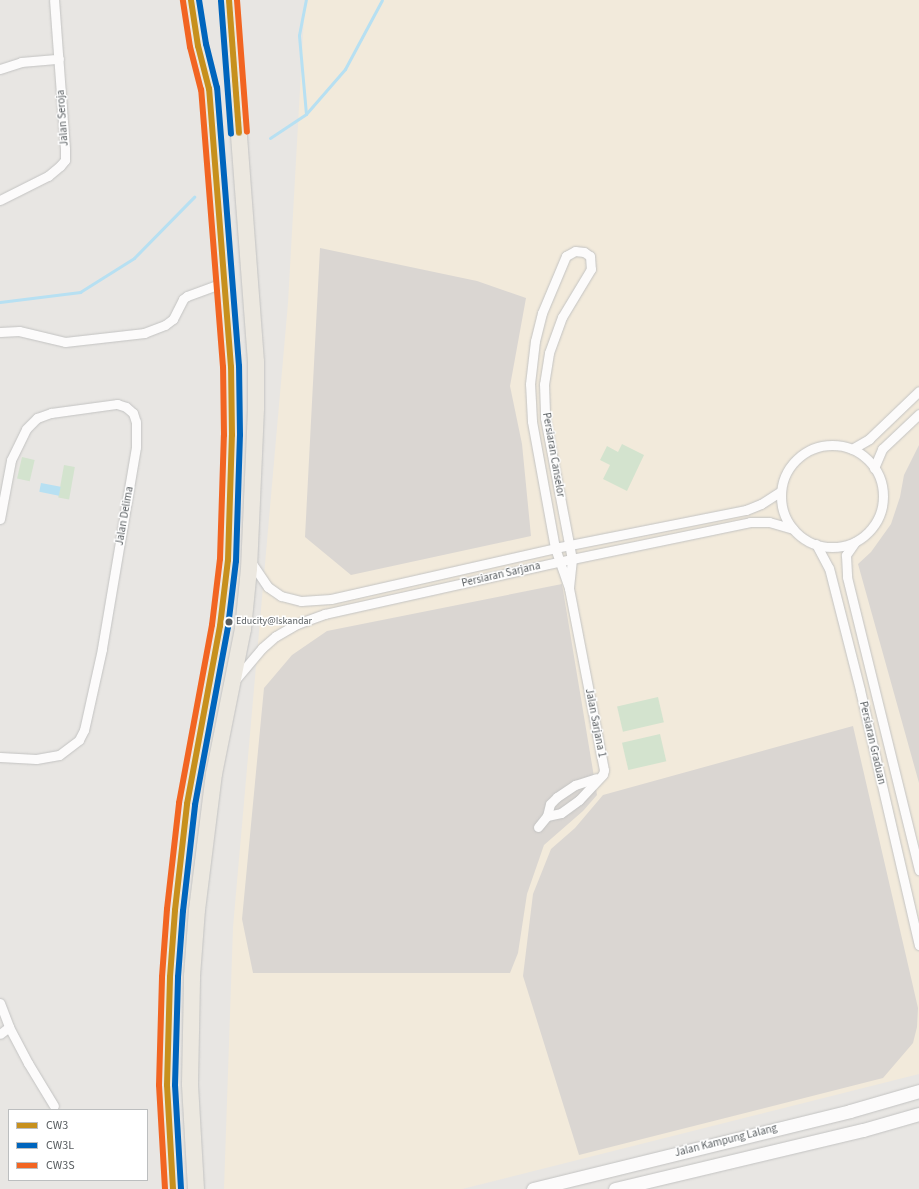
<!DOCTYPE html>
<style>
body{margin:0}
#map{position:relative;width:919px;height:1189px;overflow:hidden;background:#e8e6e3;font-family:"Source Sans 3",sans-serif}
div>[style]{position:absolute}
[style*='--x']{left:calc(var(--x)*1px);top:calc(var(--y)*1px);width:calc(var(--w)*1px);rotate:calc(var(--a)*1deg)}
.commercial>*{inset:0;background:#f2eadb}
.education>*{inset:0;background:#dad6d2}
.green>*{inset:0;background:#d3e3ce;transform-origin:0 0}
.water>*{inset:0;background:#b7e0f2;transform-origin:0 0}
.stream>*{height:3px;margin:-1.5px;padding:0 1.5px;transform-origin:1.5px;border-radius:1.5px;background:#b7e0f2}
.roads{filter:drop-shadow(0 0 1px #c3c3c2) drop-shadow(0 0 1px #c3c3c2)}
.street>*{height:9px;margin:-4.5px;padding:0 4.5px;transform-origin:4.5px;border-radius:4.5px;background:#fcfbfb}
.street>.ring{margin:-4.5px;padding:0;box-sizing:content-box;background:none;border:9px solid #fcfbfb;border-radius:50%}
.secondary>*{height:13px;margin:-6.5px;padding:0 6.5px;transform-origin:6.5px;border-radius:6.5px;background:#fcfbfb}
.highway>*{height:16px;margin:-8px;padding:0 8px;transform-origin:8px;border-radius:8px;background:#ece8e0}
.bus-1>*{height:6px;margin:-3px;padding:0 3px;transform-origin:3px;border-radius:3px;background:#c7901d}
.bus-2>*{height:6px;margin:-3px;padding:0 3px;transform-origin:3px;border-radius:3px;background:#0065bd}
.bus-3>*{height:6px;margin:-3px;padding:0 3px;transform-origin:3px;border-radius:3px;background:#f26522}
.dots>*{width:11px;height:11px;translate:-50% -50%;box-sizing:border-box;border:2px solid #fff;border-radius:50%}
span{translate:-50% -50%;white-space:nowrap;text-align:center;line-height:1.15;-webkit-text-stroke:3px #fff;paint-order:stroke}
.bus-label{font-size:10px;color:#585d60}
.left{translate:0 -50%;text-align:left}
.street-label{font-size:11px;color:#585d60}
.legend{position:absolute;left:8px;top:1109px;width:140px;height:72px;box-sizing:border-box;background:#fff;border:1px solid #bcbebf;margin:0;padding:5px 7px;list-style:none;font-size:12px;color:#585d60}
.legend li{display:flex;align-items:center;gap:8px;height:20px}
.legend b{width:20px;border:1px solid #bcbebf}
</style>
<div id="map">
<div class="commercial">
<div style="clip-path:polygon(305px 0,919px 0,919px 1074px,462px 1189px,224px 1189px,233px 927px,288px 303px)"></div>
</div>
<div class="education">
<div style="clip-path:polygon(320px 248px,477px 281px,526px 298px,510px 386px,522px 444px,531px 536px,351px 575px,305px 537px)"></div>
<div style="clip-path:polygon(919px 445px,919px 783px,858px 564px,871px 552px,891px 524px,900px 497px,904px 475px)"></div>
<div style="clip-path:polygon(562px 584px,597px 795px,583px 811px,544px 845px,527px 894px,518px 953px,510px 973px,253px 973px,242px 919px,264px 688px,292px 655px,327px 631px)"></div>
<div style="clip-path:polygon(853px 726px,918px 1008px,917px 1027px,913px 1043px,883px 1078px,579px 1155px,523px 976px,533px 894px,551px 849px,575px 828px,603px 795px)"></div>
</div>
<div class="green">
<div style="clip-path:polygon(622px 444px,644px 455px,627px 491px,603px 479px,610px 465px,600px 460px,607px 446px,618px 452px)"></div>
<div style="left:22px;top:457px;width:13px;height:22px;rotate:13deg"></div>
<div style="left:64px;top:465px;width:11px;height:33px;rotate:10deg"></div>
<div style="left:658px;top:697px;width:26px;height:42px;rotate:77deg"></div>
<div style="left:660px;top:734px;width:28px;height:39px;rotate:77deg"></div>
</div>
<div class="water">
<div style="left:41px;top:483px;width:20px;height:9px;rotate:11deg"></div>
</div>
<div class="stream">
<div style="--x:306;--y:114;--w:79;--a:-95.1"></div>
<div style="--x:299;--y:35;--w:36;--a:-79"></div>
<div style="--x:270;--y:138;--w:43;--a:-33.7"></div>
<div style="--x:306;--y:114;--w:60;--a:-49.1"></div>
<div style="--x:345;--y:69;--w:78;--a:-61.8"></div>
<div style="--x:0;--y:302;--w:81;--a:-7.1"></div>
<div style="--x:80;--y:292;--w:64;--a:-32.2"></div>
<div style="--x:134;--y:258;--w:86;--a:-45.5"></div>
</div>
<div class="roads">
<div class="street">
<div style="--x:0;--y:69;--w:22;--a:-18"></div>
<div style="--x:21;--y:62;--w:38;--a:-5"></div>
<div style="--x:0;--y:200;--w:54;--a:-26.6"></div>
<div style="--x:48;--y:176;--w:16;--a:-40"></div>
<div style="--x:60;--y:166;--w:8;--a:-50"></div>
<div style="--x:65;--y:160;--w:11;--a:-90"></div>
<div style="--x:65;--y:149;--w:149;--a:-94.2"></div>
<div style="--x:0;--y:332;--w:19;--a:-3"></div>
<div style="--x:19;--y:331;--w:47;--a:13.4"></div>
<div style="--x:65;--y:342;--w:80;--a:-6.5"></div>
<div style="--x:144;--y:333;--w:22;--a:-21"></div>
<div style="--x:165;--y:325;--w:10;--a:-37"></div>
<div style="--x:173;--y:319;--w:22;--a:-63"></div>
<div style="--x:183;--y:299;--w:5;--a:-37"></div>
<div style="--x:187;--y:296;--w:40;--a:-20.2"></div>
<div class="ring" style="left:781px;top:445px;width:93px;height:93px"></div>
<div style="--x:852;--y:449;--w:20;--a:-30"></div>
<div style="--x:869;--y:439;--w:69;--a:-43.8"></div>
<div style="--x:874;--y:468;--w:21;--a:-67"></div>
<div style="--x:882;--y:449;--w:51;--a:-43.4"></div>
<div style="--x:0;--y:519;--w:60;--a:-79.4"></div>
<div style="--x:11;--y:460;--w:34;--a:-64"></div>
<div style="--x:26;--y:429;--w:16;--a:-45"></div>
<div style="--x:37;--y:418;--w:15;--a:-20"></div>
<div style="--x:51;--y:413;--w:67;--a:-7.8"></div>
<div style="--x:117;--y:404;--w:9;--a:18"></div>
<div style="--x:126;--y:407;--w:9;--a:41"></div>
<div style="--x:133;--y:413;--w:9;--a:72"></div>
<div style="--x:136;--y:422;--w:25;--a:90"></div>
<div style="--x:136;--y:447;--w:205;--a:99.6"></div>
<div style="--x:102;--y:649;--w:83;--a:102.5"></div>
<div style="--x:84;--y:730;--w:11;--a:117"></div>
<div style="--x:79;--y:740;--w:25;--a:143"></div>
<div style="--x:59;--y:755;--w:23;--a:170"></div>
<div style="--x:36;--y:759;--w:36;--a:-177"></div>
<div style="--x:855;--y:542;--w:16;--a:125"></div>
<div style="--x:846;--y:555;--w:22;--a:87"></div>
<div style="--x:847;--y:577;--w:302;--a:76.2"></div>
<div style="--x:816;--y:544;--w:27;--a:62"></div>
<div style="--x:829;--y:568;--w:126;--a:75.7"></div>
<div style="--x:860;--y:690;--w:262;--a:77"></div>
<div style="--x:251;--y:562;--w:30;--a:56"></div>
<div style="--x:268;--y:587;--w:16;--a:35"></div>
<div style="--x:281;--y:596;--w:21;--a:14"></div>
<div style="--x:301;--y:601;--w:30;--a:-4"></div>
<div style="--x:331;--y:599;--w:230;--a:-12.8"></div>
<div style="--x:555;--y:548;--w:195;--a:-11.3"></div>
<div style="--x:746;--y:510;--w:16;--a:-22"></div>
<div style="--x:761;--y:504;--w:24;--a:-33"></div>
<div style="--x:235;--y:680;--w:42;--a:-49.8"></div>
<div style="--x:262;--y:648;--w:18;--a:-41"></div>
<div style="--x:276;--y:636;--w:24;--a:-30"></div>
<div style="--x:297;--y:624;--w:30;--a:-20"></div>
<div style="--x:325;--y:614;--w:253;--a:-12.6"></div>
<div style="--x:572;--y:559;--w:182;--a:-11.7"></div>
<div style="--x:750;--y:522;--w:19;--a:0"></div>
<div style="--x:769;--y:522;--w:25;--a:16"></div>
<div style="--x:547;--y:816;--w:12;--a:-76"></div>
<div style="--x:550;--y:804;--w:10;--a:-45"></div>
<div style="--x:557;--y:797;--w:22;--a:-34"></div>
<div style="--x:575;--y:785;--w:22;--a:-18"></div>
<div style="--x:538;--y:827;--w:14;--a:-51"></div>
<div style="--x:547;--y:816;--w:14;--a:-12"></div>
<div style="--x:561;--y:813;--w:22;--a:-36"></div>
<div style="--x:579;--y:800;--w:35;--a:-47"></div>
<div style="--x:603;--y:774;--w:4;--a:-76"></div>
<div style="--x:604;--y:770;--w:185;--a:-100.9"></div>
<div style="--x:569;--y:588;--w:42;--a:-109.3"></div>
<div style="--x:555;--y:548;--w:129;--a:-100.3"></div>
<div style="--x:532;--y:421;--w:37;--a:-93"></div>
<div style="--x:530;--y:384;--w:43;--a:-83.4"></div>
<div style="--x:535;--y:341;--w:29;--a:-76"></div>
<div style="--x:542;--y:313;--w:62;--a:-67.2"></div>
<div style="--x:566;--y:256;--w:10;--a:-29"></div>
<div style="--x:575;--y:251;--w:9;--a:6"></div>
<div style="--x:584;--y:252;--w:7;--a:34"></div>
<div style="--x:590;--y:256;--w:13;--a:86"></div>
<div style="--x:591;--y:269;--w:56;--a:121.1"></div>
<div style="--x:562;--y:317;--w:38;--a:110"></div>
<div style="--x:549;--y:353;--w:31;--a:99"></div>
<div style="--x:544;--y:384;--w:34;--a:88"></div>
<div style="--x:545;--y:418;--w:144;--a:79.2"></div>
<div style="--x:572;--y:559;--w:29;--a:96"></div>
<div style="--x:0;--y:1003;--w:26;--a:69"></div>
<div style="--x:9;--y:1027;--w:11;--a:142"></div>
<div style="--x:9;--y:1027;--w:41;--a:62.2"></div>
<div style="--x:28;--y:1063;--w:50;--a:58.8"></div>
</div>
<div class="secondary">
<div style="--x:533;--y:1189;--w:326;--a:-13.8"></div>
<div style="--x:850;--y:1111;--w:72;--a:-16.2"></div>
<div style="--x:615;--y:1189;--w:255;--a:-13.4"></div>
<div style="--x:863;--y:1130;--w:58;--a:-15.9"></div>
</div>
<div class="highway">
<div style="--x:173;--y:1189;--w:104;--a:-93.3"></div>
<div style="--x:167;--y:1085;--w:108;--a:-88.4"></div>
<div style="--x:170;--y:977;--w:67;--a:-85.7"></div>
<div style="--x:175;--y:910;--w:107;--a:-83.5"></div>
<div style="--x:187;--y:804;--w:181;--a:-79.5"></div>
<div style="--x:220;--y:626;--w:66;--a:-83.1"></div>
<div style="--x:228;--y:560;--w:125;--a:-88.2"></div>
<div style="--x:232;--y:435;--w:68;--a:-90.8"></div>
<div style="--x:231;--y:367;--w:279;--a:-94.5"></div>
<div style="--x:209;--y:89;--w:44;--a:-104.3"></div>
<div style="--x:198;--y:46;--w:47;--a:-98.7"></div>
<div style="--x:196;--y:1189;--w:105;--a:-93.3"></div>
<div style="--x:190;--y:1084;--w:108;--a:-88.9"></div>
<div style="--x:192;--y:976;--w:66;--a:-85.7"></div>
<div style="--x:197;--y:910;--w:137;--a:-82.9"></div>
<div style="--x:214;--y:774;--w:148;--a:-78.7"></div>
<div style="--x:243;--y:629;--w:60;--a:-84.3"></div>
<div style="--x:249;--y:569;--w:161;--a:-87.5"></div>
<div style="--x:256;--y:408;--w:46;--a:-90"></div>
<div style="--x:256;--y:362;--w:363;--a:-94.3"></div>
</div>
</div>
<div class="bus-1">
<div style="--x:229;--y:0;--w:133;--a:85.7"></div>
<div style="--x:173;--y:1189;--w:104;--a:-93.3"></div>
<div style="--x:167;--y:1085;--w:108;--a:-88.4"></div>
<div style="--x:170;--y:977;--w:67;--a:-85.7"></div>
<div style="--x:175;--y:910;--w:107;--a:-83.5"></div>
<div style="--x:187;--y:804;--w:181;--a:-79.5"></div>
<div style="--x:220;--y:626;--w:66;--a:-83.1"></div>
<div style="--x:228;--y:560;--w:125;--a:-88.2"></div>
<div style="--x:232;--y:435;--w:68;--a:-90.8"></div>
<div style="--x:231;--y:367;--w:279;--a:-94.5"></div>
<div style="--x:209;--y:89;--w:44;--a:-104.3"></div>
<div style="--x:198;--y:46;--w:47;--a:-98.7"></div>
</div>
<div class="bus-2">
<div style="--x:221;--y:1;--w:133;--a:85.7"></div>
<div style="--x:181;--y:1189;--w:104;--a:-93.3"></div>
<div style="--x:175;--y:1085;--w:108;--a:-88.4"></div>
<div style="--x:178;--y:977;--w:66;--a:-85.7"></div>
<div style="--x:183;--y:911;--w:107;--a:-83.5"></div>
<div style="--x:195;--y:805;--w:181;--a:-79.5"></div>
<div style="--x:228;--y:627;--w:66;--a:-83.1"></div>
<div style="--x:236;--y:561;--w:126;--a:-88.2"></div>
<div style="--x:240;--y:435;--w:69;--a:-90.8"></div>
<div style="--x:239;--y:366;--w:279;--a:-94.5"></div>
<div style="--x:217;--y:88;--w:45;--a:-104"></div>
<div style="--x:206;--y:44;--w:45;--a:-99"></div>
</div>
<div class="bus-3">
<div style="--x:237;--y:0;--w:132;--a:85.7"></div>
<div style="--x:165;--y:1189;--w:104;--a:-93.3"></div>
<div style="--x:159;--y:1085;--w:108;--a:-88.4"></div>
<div style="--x:162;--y:977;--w:68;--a:-85.8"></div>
<div style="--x:167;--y:909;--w:107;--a:-83.5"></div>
<div style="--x:179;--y:803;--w:181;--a:-79.5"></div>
<div style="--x:212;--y:625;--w:66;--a:-83.1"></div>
<div style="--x:220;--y:559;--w:124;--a:-88.2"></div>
<div style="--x:224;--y:435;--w:68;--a:-90.8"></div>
<div style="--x:223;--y:367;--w:278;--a:-94.5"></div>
<div style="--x:201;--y:90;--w:44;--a:-104.3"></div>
<div style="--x:190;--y:47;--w:47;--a:-98.7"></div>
</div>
<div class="dots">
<div style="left:229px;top:622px;background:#585d60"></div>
</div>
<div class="bus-label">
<span class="left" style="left:236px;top:622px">Educity@Iskandar</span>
</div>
<div class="street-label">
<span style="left:63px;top:118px;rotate:-94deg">Jalan Seroja</span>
<span style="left:553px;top:455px;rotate:80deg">Persiaran Canselor</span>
<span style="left:125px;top:516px;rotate:-80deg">Jalan Delima</span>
<span style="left:501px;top:575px;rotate:-13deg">Persiaran Sarjana</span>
<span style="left:595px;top:723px;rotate:79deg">Jalan Sarjana 1</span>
<span style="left:872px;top:743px;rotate:77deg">Persiaran Graduan</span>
<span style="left:726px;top:1141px;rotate:-14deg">Jalan Kampung Lalang</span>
</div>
<ul class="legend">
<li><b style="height:5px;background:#c7901d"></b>CW3</li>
<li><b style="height:5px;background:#0065bd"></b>CW3L</li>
<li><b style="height:5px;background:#f26522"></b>CW3S</li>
</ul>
</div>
